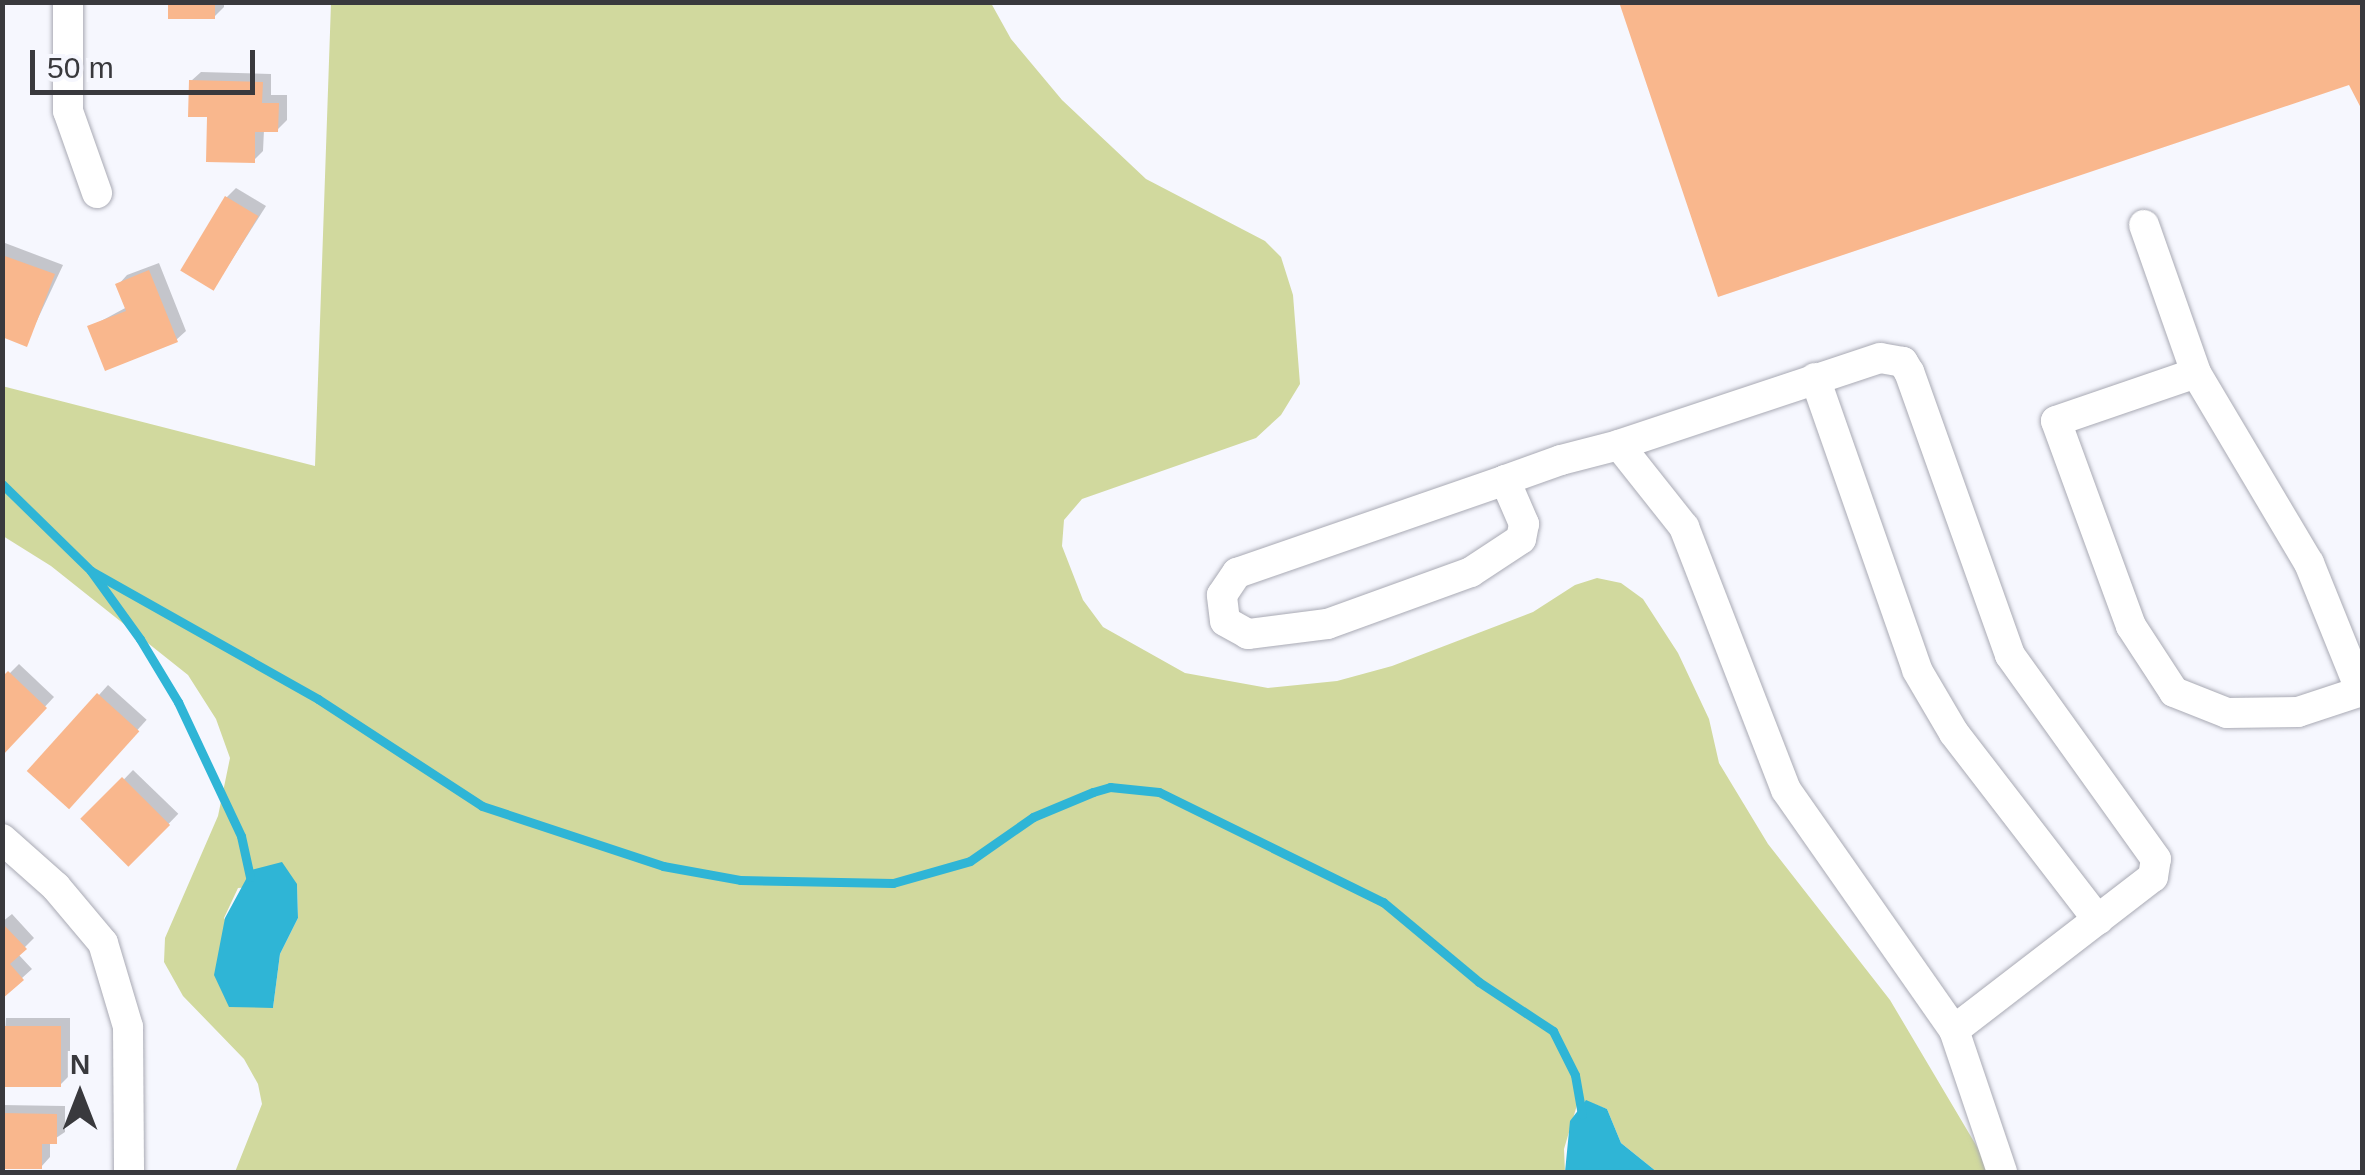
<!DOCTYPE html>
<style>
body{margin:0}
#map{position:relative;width:2365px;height:1175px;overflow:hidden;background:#f6f7fe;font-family:Helvetica,sans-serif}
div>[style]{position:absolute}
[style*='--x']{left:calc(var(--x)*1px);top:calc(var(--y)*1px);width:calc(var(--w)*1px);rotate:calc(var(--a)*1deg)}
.green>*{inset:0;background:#d1d99e}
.water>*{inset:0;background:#2fb5d6}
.shadow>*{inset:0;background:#0003;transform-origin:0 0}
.stream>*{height:9px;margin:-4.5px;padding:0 4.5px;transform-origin:4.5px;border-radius:4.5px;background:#2fb5d6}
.building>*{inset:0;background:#f9b78d;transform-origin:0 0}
.roads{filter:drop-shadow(0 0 2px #a9aab4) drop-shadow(0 0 2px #a9aab4)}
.minor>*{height:30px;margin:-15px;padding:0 15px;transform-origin:15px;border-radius:15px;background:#fff}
span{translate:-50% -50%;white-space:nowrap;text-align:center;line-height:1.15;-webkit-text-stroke:9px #f6f7fe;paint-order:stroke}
.frame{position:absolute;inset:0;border:5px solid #39393d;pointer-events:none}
.north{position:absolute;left:30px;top:1045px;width:100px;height:100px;-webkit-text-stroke:8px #f6f7fe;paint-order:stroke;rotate:0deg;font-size:28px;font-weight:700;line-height:40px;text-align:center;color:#39393d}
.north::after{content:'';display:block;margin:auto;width:35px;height:45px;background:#39393d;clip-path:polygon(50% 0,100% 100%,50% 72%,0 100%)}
.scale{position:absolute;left:30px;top:50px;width:225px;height:45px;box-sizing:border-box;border:5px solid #39393d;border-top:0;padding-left:12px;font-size:30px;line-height:35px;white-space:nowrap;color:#39393d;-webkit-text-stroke:8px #f6f7fe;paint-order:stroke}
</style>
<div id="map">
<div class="green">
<div style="clip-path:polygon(evenodd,331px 3px,991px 3px,1011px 39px,1062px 100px,1146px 179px,1265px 241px,1281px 257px,1293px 295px,1300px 384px,1281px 415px,1256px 438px,1082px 499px,1064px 520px,1062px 546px,1083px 600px,1103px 627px,1185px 673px,1268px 688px,1337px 681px,1392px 666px,1533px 612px,1575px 585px,1597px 578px,1621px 583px,1643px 599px,1678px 653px,1709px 719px,1719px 763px,1768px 844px,1890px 1000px,1992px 1172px,1657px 1172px,1621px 1143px,1607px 1109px,1586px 1101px,1577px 1105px,1564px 1149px,1565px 1172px,235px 1172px,262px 1104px,258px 1084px,244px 1059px,183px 996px,164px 962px,165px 938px,218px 816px,230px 758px,216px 719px,188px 675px,51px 566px,3px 536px,2px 386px,315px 466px,331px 3px,297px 884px,298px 918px,280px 954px,273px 1008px,224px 918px,238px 888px,297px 884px)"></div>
</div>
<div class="water">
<div style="clip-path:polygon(282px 862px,297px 884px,298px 918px,280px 954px,273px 1008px,229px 1007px,214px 975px,225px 918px,251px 870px)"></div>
<div style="clip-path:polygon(1586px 1100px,1607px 1109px,1621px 1143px,1657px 1172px,1565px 1172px,1570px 1121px)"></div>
</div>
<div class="shadow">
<div style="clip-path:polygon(171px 2px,224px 2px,224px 7px,214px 17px)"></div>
<div style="clip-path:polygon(1621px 2px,2362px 2px,2362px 107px,2350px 82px)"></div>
<div style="clip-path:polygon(201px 72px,271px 74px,271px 95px,287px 95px,287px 120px,277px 130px,264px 130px,263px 151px,254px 160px,210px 115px,191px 81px)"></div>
<div style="clip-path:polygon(236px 188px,266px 206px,214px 288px,226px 198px)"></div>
<div style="clip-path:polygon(5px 243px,63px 265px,26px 344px,2px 335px)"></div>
<div style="clip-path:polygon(159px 263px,186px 331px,176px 340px,90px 327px,127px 307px,118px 285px,127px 275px)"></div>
<div style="clip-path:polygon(19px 664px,54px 697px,3px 752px,2px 681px)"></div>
<div style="left:108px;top:685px;width:52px;height:117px;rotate:42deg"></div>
<div style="left:133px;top:770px;width:63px;height:69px;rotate:44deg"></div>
<div style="clip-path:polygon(12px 914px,34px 938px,18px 954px,32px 969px,2px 996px,2px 922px)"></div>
<div style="clip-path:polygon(6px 1018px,70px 1018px,70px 1075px,60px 1085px,2px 1085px)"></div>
<div style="clip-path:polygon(2px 1105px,65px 1106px,65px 1132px,50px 1142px,50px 1157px,41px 1167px,2px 1166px)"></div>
</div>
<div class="stream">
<div style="--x:2;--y:484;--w:124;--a:44.3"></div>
<div style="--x:91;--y:571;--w:84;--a:54.2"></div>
<div style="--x:140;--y:639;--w:74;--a:58.9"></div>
<div style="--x:178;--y:702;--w:148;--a:64.8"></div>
<div style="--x:241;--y:836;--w:42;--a:77.6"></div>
<div style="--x:91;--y:571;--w:261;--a:29.4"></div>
<div style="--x:318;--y:699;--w:196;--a:33.1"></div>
<div style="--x:482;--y:806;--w:191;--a:18.3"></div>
<div style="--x:663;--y:866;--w:78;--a:10.3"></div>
<div style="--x:740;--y:880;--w:153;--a:1.1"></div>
<div style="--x:893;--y:883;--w:80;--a:-15.9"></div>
<div style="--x:970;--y:861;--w:77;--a:-34.9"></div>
<div style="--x:1033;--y:817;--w:65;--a:-22.6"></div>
<div style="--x:1093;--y:792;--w:18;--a:-16"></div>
<div style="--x:1110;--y:787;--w:49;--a:5.8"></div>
<div style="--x:1159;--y:792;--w:250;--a:26.2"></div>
<div style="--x:1383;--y:902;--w:125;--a:39.8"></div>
<div style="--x:1479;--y:982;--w:89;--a:33.5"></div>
<div style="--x:1553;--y:1031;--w:49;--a:63.4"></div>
<div style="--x:1575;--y:1075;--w:40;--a:80"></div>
</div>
<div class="building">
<div style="left:168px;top:2px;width:47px;height:17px"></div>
<div style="clip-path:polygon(1619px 2px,2362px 2px,2362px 110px,2349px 85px,1718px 297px)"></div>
<div style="clip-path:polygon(189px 80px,263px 82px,262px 103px,279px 103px,278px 132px,255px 132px,255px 163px,206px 162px,207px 117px,188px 117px)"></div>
<div style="left:225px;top:196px;width:39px;height:87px;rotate:31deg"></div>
<div style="clip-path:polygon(2px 255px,55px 274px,27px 347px,2px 337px)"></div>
<div style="clip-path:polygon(149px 270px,178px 342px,105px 371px,87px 326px,126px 311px,115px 284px)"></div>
<div style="clip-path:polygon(8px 671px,47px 708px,2px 756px,2px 677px)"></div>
<div style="left:97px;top:693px;width:57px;height:105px;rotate:42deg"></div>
<div style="left:122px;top:777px;width:68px;height:59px;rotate:45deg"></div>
<div style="clip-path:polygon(2px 923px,27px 949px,10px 964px,24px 980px,2px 999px)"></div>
<div style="left:2px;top:1026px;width:59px;height:61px"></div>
<div style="clip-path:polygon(2px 1113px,57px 1114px,57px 1144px,42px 1144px,42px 1169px,2px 1169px)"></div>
</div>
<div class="roads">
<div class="minor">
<div style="--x:68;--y:2;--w:109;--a:90"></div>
<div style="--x:68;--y:111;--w:87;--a:70.5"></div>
<div style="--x:2144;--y:225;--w:157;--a:70.6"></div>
<div style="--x:2196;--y:373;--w:221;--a:59.3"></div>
<div style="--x:2309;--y:563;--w:139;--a:68"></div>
<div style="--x:2196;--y:373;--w:148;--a:161.1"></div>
<div style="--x:2056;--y:421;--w:218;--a:69.9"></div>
<div style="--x:2131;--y:626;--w:79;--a:56.9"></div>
<div style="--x:2174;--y:692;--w:57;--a:21.6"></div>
<div style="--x:2227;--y:713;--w:71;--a:-0.8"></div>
<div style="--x:2298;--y:712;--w:67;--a:-18.2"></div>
<div style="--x:1815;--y:378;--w:309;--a:70.7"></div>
<div style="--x:1917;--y:670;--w:73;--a:59.6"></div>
<div style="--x:1954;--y:733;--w:236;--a:52.4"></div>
<div style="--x:1505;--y:480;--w:48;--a:66.6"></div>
<div style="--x:1524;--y:524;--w:15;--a:101"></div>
<div style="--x:1521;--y:539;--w:60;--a:146.6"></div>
<div style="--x:1471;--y:572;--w:153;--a:160.1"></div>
<div style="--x:1327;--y:624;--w:80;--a:172.8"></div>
<div style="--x:1248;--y:634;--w:26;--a:-151"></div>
<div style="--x:1225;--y:621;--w:26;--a:-97"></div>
<div style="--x:1222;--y:595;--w:27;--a:-56"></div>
<div style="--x:1237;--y:573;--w:284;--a:-19.1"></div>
<div style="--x:1505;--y:480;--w:59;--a:-19.7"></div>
<div style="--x:1561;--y:460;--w:60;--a:-14.5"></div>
<div style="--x:2;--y:839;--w:72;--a:41.6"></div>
<div style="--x:56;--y:887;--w:73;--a:50"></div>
<div style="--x:103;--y:943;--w:88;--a:73.4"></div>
<div style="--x:128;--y:1027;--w:145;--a:89.6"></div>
<div style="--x:1954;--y:1030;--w:251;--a:-37.6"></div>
<div style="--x:2153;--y:877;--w:18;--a:-81"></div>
<div style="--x:2156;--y:859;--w:251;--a:-125.6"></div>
<div style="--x:2010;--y:655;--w:300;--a:-109.6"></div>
<div style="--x:1909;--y:372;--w:12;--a:-121"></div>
<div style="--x:1903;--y:362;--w:23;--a:-170"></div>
<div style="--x:1880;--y:358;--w:275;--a:161.6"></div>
<div style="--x:1619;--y:445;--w:105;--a:51.6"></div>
<div style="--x:1684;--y:527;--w:282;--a:68.8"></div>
<div style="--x:1786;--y:790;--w:293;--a:55"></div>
<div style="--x:1954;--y:1030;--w:150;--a:71.3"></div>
</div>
</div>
<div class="frame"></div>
<div class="north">N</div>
<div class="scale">50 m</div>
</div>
